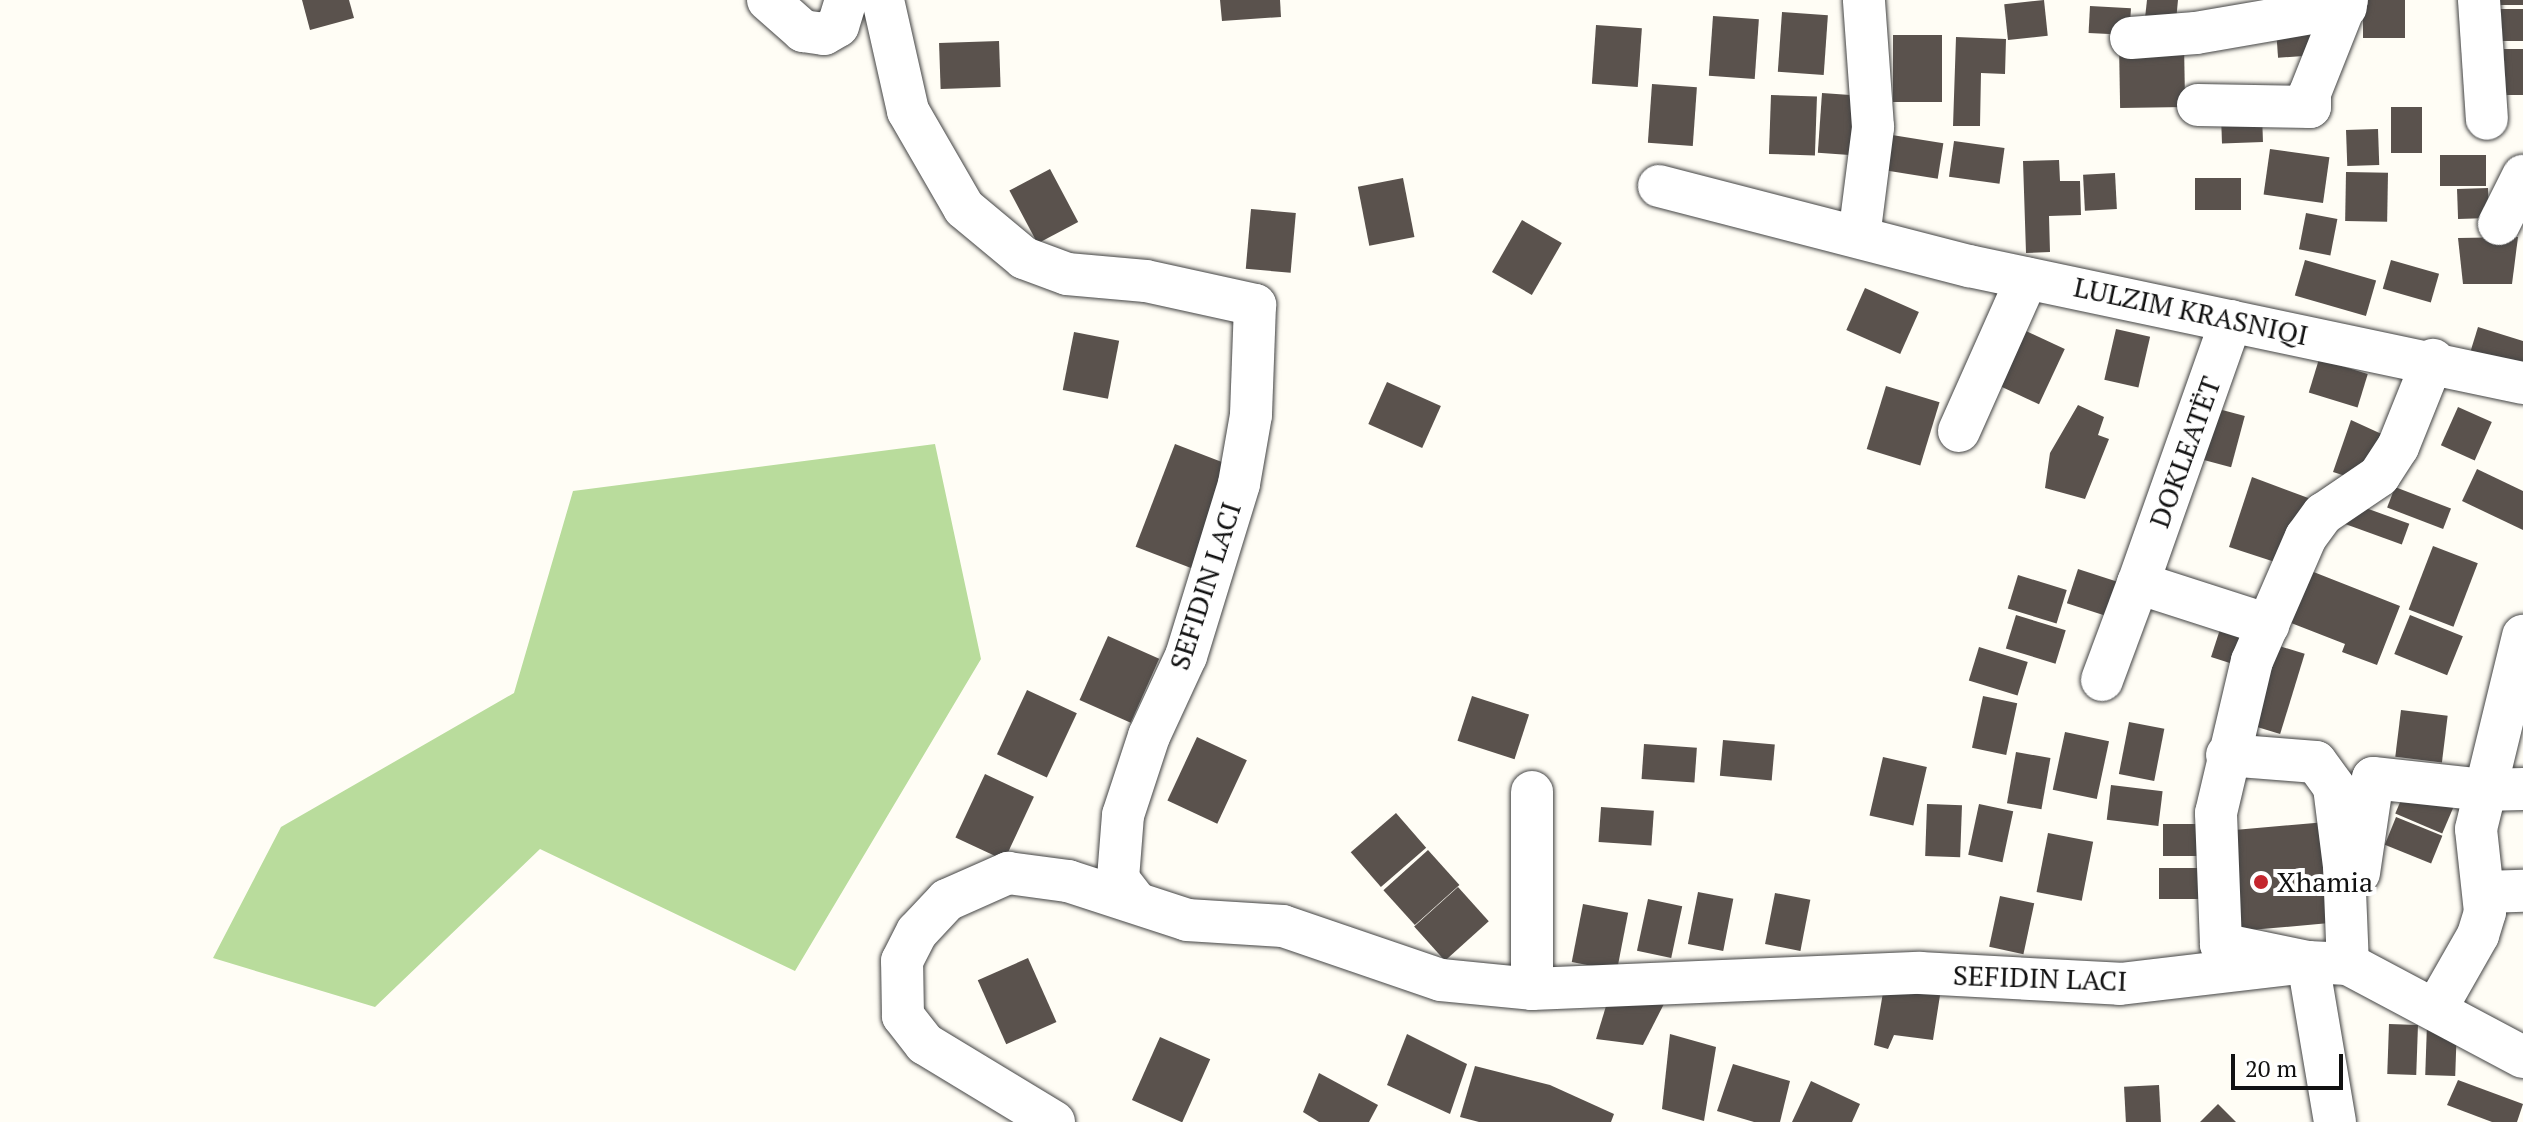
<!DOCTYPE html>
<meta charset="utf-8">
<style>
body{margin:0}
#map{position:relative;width:2523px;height:1122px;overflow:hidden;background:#fffdf5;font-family:"PT Serif",serif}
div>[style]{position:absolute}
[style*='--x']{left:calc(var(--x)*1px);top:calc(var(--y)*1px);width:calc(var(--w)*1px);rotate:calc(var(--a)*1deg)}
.forest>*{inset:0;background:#b9dc9c}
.building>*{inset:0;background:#5a524d;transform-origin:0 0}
.roads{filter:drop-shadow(0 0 2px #444) drop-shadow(0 0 2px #444)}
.minor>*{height:42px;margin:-21px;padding:0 21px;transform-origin:21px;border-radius:21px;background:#fff}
.dots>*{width:22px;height:22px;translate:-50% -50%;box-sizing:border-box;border:4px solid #fff;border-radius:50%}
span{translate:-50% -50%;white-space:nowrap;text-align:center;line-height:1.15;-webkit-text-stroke:8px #fff;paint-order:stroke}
.street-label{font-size:28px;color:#111}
.poi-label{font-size:28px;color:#111}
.left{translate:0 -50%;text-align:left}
.scale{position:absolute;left:2231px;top:1054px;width:112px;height:36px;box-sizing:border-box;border:4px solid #111;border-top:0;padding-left:10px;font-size:24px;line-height:28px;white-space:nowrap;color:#111;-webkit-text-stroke:6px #fff;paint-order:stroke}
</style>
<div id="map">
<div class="forest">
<div style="clip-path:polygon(935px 444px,981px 659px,795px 971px,540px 849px,375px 1007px,213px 958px,281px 827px,514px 693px,573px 491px)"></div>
</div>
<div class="building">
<div style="clip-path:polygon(302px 0,349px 0,354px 18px,310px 30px)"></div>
<div style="clip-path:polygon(1220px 0,1280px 0,1281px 17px,1222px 21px)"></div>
<div style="left:2044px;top:0;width:36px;height:40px;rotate:84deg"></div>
<div style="clip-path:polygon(2147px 0,2178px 0,2176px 21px,2145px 18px)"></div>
<div style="left:2363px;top:0;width:42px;height:38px"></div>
<div style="left:2497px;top:0;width:26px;height:5px"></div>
<div style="left:2090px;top:6px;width:41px;height:27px;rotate:3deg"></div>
<div style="left:2523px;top:9px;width:32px;height:26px;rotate:90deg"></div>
<div style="left:1782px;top:12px;width:46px;height:60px;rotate:4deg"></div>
<div style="left:1713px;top:16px;width:46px;height:60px;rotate:4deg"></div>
<div style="left:1596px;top:25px;width:46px;height:59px;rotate:4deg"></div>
<div style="left:2316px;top:27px;width:28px;height:40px;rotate:86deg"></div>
<div style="left:1893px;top:35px;width:49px;height:67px"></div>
<div style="clip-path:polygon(1956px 37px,2006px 39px,2005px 74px,1981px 73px,1980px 126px,1953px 126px)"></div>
<div style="left:999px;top:41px;width:46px;height:60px;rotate:88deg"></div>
<div style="left:2184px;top:43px;width:64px;height:65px;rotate:89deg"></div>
<div style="left:2523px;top:49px;width:46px;height:19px;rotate:90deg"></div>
<div style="left:1652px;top:84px;width:45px;height:59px;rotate:4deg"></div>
<div style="left:1822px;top:93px;width:46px;height:60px;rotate:4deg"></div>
<div style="left:1771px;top:95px;width:46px;height:59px;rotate:2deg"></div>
<div style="left:2391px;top:107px;width:31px;height:46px"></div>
<div style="left:2262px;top:114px;width:28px;height:41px;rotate:88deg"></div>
<div style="left:2378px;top:129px;width:36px;height:32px;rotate:88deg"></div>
<div style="left:1892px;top:135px;width:52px;height:36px;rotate:9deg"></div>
<div style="left:1954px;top:141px;width:51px;height:36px;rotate:8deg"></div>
<div style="left:2270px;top:149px;width:60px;height:46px;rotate:8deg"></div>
<div style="left:2440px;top:155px;width:46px;height:31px"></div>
<div style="clip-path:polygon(2059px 160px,2060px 181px,2080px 181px,2081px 215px,2049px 216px,2050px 252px,2026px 253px,2023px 161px)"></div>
<div style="left:1050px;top:169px;width:60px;height:46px;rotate:62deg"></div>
<div style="left:2346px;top:172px;width:42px;height:49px;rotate:1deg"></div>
<div style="left:2115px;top:173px;width:36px;height:32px;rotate:87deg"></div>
<div style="left:1403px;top:178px;width:60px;height:46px;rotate:79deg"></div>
<div style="left:2195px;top:178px;width:46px;height:32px"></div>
<div style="left:2488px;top:188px;width:30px;height:31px;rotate:88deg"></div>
<div style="left:1251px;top:209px;width:45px;height:60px;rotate:5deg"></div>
<div style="left:2306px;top:213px;width:32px;height:37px;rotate:11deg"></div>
<div style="left:1522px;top:220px;width:46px;height:60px;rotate:30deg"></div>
<div style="clip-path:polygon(2518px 237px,2512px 284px,2463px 284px,2458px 238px)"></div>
<div style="left:2305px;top:260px;width:74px;height:37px;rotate:16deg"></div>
<div style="left:2391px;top:260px;width:50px;height:30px;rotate:16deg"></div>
<div style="left:1865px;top:288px;width:59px;height:46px;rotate:24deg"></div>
<div style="clip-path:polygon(2478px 327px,2523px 341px,2523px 368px,2470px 353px)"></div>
<div style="left:2116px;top:329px;width:35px;height:52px;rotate:13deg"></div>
<div style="left:2024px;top:330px;width:45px;height:61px;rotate:25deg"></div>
<div style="left:1074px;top:332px;width:46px;height:59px;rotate:11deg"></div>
<div style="left:2319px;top:359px;width:51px;height:35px;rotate:17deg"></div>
<div style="left:1387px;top:382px;width:59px;height:46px;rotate:24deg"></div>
<div style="left:1886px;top:386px;width:56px;height:66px;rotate:17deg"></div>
<div style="clip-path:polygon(2078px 405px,2104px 417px,2098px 435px,2109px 439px,2085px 499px,2045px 488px,2050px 453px)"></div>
<div style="left:2211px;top:407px;width:35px;height:53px;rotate:15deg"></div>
<div style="left:2458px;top:407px;width:37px;height:42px;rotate:24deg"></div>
<div style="clip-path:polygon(2351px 420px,2386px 436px,2358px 480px,2333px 472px)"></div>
<div style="left:1175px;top:444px;width:60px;height:110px;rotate:21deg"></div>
<div style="clip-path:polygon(2477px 469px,2523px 491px,2523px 530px,2462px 501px)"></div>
<div style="clip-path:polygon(2252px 477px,2311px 499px,2278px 563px,2229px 547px)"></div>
<div style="left:2395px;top:487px;width:60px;height:22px;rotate:21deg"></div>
<div style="left:2352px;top:503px;width:61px;height:22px;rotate:20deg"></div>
<div style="left:2433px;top:546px;width:48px;height:68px;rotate:21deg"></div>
<div style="left:2078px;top:569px;width:52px;height:36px;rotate:18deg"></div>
<div style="clip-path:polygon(2306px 569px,2400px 606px,2377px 665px,2342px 652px,2345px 644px,2286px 621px)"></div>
<div style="left:2018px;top:575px;width:51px;height:35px;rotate:17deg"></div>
<div style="left:2016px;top:615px;width:52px;height:35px;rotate:17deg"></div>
<div style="left:2410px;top:615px;width:57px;height:42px;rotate:22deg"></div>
<div style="left:2224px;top:617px;width:28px;height:42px;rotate:18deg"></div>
<div style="left:1108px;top:636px;width:56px;height:70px;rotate:24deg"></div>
<div style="left:2276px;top:645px;width:30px;height:84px;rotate:17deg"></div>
<div style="left:1979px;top:647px;width:51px;height:35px;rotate:17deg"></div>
<div style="left:1027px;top:690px;width:55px;height:71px;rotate:25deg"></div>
<div style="left:1472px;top:696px;width:60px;height:47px;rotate:18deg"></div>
<div style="left:1983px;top:696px;width:35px;height:53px;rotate:12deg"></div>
<div style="left:2401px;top:710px;width:47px;height:47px;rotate:7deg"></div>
<div style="left:2129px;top:722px;width:36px;height:53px;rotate:11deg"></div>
<div style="left:2065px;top:732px;width:45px;height:59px;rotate:12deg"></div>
<div style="left:1197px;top:737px;width:55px;height:70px;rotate:25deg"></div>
<div style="left:1723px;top:740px;width:52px;height:36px;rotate:5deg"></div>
<div style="left:1644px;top:744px;width:53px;height:35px;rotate:4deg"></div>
<div style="left:2016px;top:752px;width:35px;height:52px;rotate:10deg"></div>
<div style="left:1883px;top:757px;width:45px;height:60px;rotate:13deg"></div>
<div style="left:985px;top:774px;width:54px;height:70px;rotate:25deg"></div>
<div style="left:2111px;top:785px;width:52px;height:35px;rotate:7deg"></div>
<div style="left:2407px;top:786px;width:51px;height:30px;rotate:23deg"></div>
<div style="left:1927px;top:804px;width:35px;height:52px;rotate:2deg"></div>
<div style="left:1979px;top:804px;width:35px;height:52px;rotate:12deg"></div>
<div style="left:1601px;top:807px;width:53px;height:35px;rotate:4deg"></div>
<div style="left:1396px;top:813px;width:46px;height:60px;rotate:49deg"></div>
<div style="left:2396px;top:817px;width:50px;height:30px;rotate:22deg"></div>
<div style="left:2326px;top:822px;width:101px;height:106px;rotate:85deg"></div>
<div style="left:2163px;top:824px;width:46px;height:32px"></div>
<div style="left:2048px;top:833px;width:46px;height:60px;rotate:11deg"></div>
<div style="left:1428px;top:850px;width:47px;height:60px;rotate:48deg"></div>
<div style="left:2159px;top:868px;width:46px;height:31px"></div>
<div style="left:1458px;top:887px;width:46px;height:59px;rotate:48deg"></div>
<div style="left:1698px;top:892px;width:36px;height:53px;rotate:11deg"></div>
<div style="left:1775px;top:893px;width:36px;height:52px;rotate:11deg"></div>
<div style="left:2000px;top:896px;width:35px;height:52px;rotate:12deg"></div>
<div style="left:1648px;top:899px;width:35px;height:53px;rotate:12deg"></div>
<div style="left:1583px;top:904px;width:46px;height:59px;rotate:11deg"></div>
<div style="left:1028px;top:958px;width:70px;height:55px;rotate:66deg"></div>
<div style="clip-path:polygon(1885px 981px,1941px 989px,1933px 1040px,1894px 1035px,1888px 1049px,1874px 1045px)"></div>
<div style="clip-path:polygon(1610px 993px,1668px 996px,1643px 1045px,1596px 1039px)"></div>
<div style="left:2389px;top:1024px;width:29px;height:50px;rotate:2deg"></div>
<div style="left:2427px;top:1024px;width:30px;height:51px;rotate:2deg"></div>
<div style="clip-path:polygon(1407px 1034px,1467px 1064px,1450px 1114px,1387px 1085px)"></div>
<div style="clip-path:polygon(1670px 1034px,1716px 1047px,1704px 1121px,1662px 1109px)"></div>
<div style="left:1160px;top:1037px;width:55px;height:69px;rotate:24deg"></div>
<div style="clip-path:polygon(1733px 1064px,1790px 1081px,1780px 1122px,1754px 1122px,1717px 1111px)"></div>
<div style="clip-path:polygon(1475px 1066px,1550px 1085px,1614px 1114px,1611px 1122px,1479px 1122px,1460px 1117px)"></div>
<div style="clip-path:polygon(1319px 1073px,1378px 1105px,1369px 1122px,1319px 1122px,1303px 1112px)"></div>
<div style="clip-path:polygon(2458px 1080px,2523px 1104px,2517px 1122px,2492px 1122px,2447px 1105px)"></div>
<div style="clip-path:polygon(1811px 1081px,1860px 1104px,1852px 1122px,1792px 1122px)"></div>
<div style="left:2159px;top:1085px;width:37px;height:35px;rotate:87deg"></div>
<div style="clip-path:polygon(2218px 1104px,2236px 1122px,2200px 1122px)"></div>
</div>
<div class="roads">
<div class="minor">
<div style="--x:768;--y:0;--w:47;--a:41.5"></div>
<div style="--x:803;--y:31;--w:21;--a:8"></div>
<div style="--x:824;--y:34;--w:16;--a:-30"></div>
<div style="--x:838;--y:26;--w:27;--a:-73"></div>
<div style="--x:883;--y:0;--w:114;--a:77.3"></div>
<div style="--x:908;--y:111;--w:112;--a:60"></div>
<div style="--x:964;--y:208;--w:78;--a:39.8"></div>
<div style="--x:1024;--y:258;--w:46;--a:20.4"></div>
<div style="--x:1067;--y:274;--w:79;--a:5.1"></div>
<div style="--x:1146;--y:281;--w:112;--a:12.4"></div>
<div style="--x:1255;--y:305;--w:110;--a:92.1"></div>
<div style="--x:1251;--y:415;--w:70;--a:99.9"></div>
<div style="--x:1239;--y:484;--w:180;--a:107.1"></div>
<div style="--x:1186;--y:656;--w:88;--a:114.8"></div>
<div style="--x:1149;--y:736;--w:83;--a:108.2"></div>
<div style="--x:1123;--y:815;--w:64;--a:94.5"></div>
<div style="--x:1118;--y:879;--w:28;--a:52"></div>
<div style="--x:2479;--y:0;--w:119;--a:86.2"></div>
<div style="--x:2131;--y:38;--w:65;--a:-4.4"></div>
<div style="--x:2196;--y:33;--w:152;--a:-9.8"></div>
<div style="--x:2198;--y:105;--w:112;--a:1"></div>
<div style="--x:2310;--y:107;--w:14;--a:-90"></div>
<div style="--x:2310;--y:93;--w:100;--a:-68.3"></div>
<div style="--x:1659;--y:186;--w:320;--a:14.5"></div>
<div style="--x:1969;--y:266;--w:566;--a:11.93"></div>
<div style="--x:2499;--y:224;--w:54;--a:-63.4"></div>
<div style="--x:1859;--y:237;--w:111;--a:-82.7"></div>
<div style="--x:1873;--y:127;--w:127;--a:-94.1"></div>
<div style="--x:2231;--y:321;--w:278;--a:109.5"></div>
<div style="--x:2138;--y:583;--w:137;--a:17.9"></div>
<div style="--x:1959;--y:431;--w:167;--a:-66"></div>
<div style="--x:2102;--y:680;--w:103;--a:-69.6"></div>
<div style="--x:2227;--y:755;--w:89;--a:4.5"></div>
<div style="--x:2316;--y:762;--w:31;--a:54"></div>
<div style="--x:2334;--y:787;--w:80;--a:82.8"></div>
<div style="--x:2344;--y:866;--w:98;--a:87.7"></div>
<div style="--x:2359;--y:873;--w:96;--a:-81.6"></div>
<div style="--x:2373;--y:778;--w:111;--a:6.2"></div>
<div style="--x:2483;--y:790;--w:40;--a:-1.4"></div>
<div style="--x:2485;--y:892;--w:38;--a:-2"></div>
<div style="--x:1532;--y:989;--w:197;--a:-90"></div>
<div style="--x:2437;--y:1007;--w:83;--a:-60.3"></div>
<div style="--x:2478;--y:935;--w:24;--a:-73"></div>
<div style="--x:2485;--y:912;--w:83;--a:-96.2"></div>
<div style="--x:2476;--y:829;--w:199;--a:-76.3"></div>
<div style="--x:1054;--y:1122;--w:151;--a:-148.8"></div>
<div style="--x:925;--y:1044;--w:36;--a:-128"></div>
<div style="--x:903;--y:1016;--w:55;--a:-91"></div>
<div style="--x:902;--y:961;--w:33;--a:-63"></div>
<div style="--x:917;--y:932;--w:44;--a:-46.8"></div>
<div style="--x:947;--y:900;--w:67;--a:-23.9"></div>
<div style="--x:1008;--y:873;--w:61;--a:7.6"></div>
<div style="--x:1068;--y:881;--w:125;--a:18.1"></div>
<div style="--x:1187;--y:920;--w:96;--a:3.6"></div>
<div style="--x:1283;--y:926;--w:167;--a:18.9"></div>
<div style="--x:1441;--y:980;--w:91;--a:5.6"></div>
<div style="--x:1532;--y:989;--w:388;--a:-2.4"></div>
<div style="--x:1920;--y:973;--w:200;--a:3.1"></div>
<div style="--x:2120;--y:984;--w:189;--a:-6.7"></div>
<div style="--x:2308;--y:962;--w:40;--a:2.9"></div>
<div style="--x:2348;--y:964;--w:198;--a:28"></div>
<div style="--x:2335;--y:1122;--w:162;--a:-99.6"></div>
<div style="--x:2308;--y:962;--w:89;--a:-168.3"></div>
<div style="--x:2221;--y:944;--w:131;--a:-92.2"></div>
<div style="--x:2216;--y:813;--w:156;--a:-76.7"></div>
<div style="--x:2252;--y:661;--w:135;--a:-66.5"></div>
<div style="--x:2306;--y:537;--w:29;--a:-54"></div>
<div style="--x:2323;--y:514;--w:68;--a:-34.2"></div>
<div style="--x:2379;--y:476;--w:35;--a:-57"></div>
<div style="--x:2398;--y:447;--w:94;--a:-68.1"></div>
</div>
</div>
<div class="dots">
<div style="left:2261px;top:882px;background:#c4262e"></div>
</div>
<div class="street-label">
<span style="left:2191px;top:311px;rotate:12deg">LULZIM KRASNIQI</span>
<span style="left:2185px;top:452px;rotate:-70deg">DOKLEATËT</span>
<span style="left:1205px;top:586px;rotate:-72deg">SEFIDIN LACI</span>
<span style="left:2040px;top:978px;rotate:2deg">SEFIDIN LACI</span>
</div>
<div class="poi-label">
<span class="left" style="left:2277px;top:882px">Xhamia</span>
</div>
<div class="scale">20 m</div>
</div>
